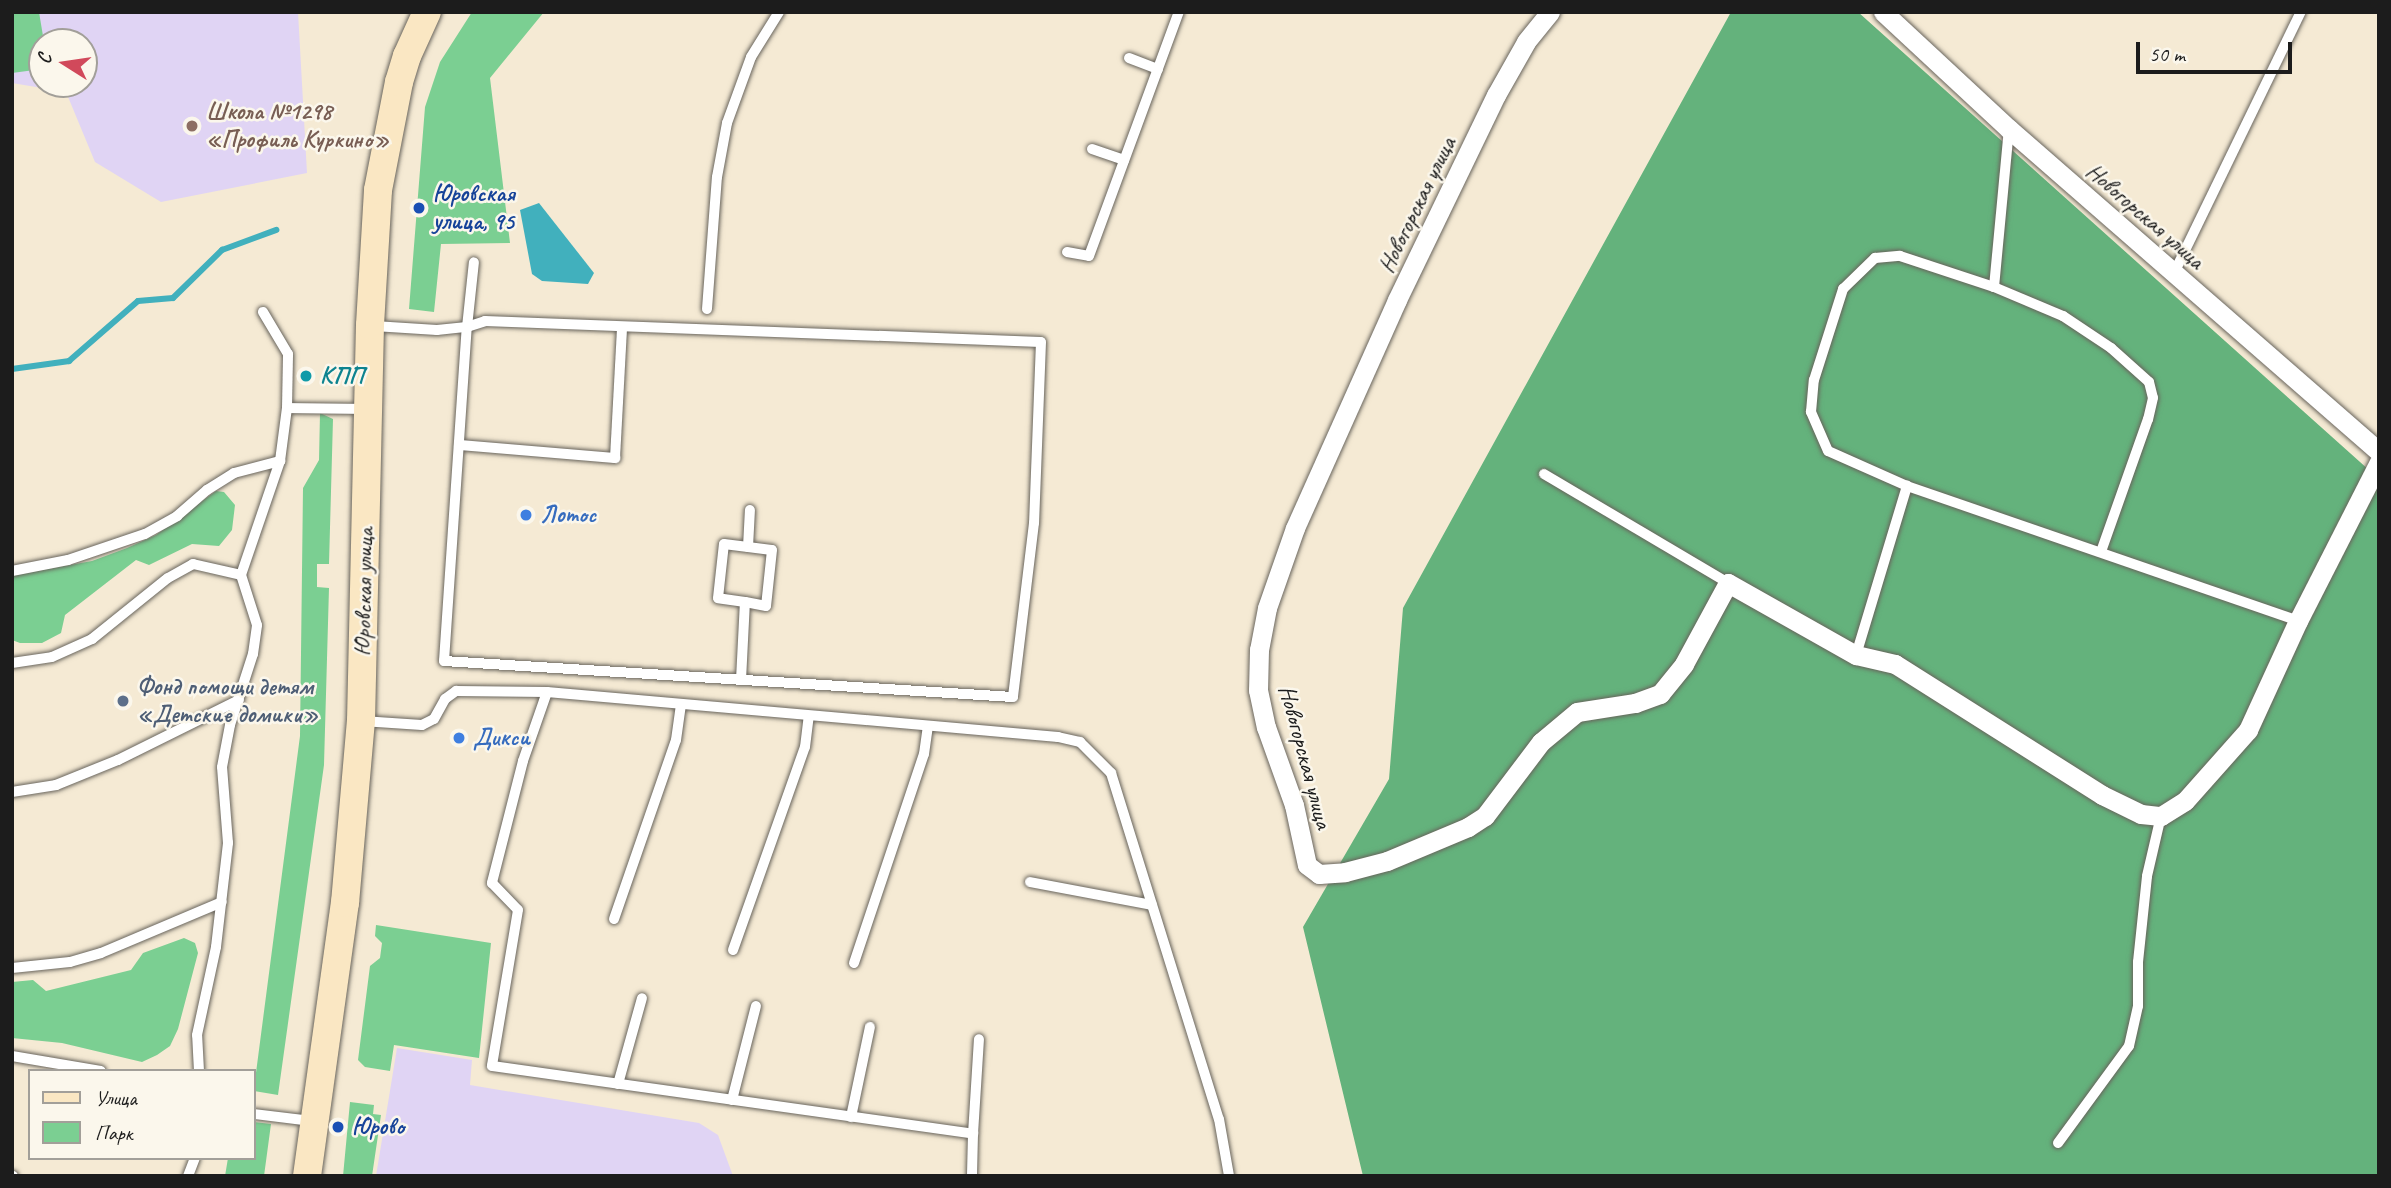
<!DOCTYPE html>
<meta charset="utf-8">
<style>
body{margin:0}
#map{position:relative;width:2391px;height:1188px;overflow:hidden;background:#f5ead4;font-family:Caveat,sans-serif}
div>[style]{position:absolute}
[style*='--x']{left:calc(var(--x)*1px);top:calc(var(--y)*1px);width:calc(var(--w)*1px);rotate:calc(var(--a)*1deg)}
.built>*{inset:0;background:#e0d4f4}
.green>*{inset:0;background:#7bcf92}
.forest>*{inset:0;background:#64b27c}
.water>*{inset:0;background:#41b0bd}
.stream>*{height:6px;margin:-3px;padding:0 3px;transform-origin:3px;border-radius:3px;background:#41b0bd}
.roads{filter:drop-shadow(0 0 2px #68645c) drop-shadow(0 0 2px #68645c)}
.lane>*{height:10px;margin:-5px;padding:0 5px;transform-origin:5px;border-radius:5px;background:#fff}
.street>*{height:19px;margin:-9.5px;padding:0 9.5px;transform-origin:9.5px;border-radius:9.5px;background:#fff}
.secondary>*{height:28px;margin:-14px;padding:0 14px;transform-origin:14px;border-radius:14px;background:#fae7c3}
.dots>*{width:19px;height:19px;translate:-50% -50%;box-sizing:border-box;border:4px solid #fbf7ec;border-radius:50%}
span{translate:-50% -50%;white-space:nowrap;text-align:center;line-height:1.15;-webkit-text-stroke:5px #fbf7ec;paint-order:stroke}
.education-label{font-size:24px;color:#785e54;font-weight:700}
.left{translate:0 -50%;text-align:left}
.transit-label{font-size:24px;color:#164399;font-weight:700}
.street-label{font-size:24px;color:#1c1c1c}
.culture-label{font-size:24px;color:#0d838f;font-weight:700}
.shop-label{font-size:24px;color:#366cbe;font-weight:700}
.service-label{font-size:24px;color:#4e5e75;font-weight:700}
.frame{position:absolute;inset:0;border:14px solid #1c1c1c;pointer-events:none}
.legend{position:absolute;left:28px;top:1069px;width:228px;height:91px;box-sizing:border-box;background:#fbf7ec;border:2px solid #a29f99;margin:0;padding:9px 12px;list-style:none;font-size:21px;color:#1c1c1c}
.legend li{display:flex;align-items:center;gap:14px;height:35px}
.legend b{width:35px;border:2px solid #a29f99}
.north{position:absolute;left:28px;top:28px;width:70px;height:70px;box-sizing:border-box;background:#fbf7ec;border:2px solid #a29f99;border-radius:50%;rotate:282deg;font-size:19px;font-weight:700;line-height:28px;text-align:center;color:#1c1c1c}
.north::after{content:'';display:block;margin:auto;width:24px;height:32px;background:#d1495b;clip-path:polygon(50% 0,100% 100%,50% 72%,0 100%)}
.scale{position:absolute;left:2136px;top:42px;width:156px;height:32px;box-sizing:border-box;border:4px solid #1c1c1c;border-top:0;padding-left:9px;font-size:21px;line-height:24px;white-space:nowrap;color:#1c1c1c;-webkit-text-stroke:5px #fbf7ec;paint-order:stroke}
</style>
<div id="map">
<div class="built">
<div style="clip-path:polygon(evenodd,12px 12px,298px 12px,307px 173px,161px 202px,95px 162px,66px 92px,12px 83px,12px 12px,42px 42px,84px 42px,84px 84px,42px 84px,42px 42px)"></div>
<div style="clip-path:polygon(397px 1048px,472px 1060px,470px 1085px,699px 1123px,718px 1135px,733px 1176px,376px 1176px)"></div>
</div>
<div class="green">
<div style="clip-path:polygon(12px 12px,39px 12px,44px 42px,42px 69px,12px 73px)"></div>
<div style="clip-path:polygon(472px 12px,544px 12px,490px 78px,510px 243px,441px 244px,434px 312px,409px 309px,425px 107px,440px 62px)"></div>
<div style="clip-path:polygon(320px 413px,333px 419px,329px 564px,317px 564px,317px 587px,329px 588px,324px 765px,278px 1095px,254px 1091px,254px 1088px,300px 736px,303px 488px,319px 460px)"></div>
<div style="clip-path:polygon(216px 491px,224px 492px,235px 505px,232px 530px,219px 546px,192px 544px,149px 565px,136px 560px,65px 615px,61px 633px,42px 643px,20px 643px,12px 640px,12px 577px,15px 575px,92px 561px,127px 548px,156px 535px)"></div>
<div style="clip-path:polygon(376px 925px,491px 943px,479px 1058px,394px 1045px,390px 1071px,365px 1067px,358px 1060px,370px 966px,380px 958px,382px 943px,375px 936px)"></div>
<div style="clip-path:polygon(184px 938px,195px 943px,198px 953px,178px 1029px,170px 1046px,157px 1055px,142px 1062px,62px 1043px,12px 1038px,12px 982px,33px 980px,46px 991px,131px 970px,143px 953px)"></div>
<div style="clip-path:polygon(350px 1102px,374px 1105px,373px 1114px,381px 1115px,372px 1176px,343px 1176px)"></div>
<div style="clip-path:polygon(254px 1122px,271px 1124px,264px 1176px,225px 1176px,228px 1158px,254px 1158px)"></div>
</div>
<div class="forest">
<div style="clip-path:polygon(1731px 12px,1858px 12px,2379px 479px,2379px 1176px,1363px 1176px,1303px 927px,1389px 779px,1403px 608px)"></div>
</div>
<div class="water">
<div style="clip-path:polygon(539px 203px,594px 273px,588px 284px,542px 281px,532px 274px,520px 210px)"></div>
</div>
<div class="stream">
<div style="--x:12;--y:369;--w:58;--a:-8"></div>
<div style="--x:69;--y:361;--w:91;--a:-41"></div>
<div style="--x:138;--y:301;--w:35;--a:-5"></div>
<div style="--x:173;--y:298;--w:69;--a:-44.4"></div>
<div style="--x:222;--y:250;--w:58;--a:-20.3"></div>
</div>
<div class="roads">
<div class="lane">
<div style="--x:1129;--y:58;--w:31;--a:21"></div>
<div style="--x:1092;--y:149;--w:34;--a:19"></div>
<div style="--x:1067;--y:252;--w:22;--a:10"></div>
<div style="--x:1089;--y:256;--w:260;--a:-69.8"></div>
<div style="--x:2174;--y:273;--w:290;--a:-64.1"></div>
<div style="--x:1994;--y:287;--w:159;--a:-84.6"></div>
<div style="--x:707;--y:309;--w:132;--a:-85.7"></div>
<div style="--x:717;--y:177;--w:55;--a:-79.5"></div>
<div style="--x:727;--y:123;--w:70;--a:-70"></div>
<div style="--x:751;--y:57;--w:53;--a:-58.1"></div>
<div style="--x:374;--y:326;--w:63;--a:3.6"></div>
<div style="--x:437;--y:330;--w:30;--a:-6"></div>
<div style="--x:467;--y:327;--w:19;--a:-18"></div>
<div style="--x:485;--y:321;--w:556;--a:2.16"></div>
<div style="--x:1041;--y:342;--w:181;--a:92.2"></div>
<div style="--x:1034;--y:523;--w:175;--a:96.9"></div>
<div style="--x:1013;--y:697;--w:570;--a:-176.38"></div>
<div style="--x:444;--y:661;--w:335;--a:-86.1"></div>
<div style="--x:467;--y:327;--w:65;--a:-83.9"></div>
<div style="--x:287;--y:408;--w:78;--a:0.7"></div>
<div style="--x:459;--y:445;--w:157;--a:4.8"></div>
<div style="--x:615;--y:458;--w:131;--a:-86.9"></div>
<div style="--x:1544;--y:474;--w:214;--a:30.6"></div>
<div style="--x:1907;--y:486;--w:414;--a:19"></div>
<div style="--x:748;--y:547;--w:37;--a:-87"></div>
<div style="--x:12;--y:571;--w:57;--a:-11.1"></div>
<div style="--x:68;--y:560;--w:81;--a:-18.7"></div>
<div style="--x:145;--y:534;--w:37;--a:-29"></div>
<div style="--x:177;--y:516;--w:40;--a:-41"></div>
<div style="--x:207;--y:490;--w:32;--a:-32"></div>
<div style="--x:234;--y:473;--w:48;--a:-14.6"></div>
<div style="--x:1856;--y:655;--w:177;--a:-73.2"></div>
<div style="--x:1907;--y:486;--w:86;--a:-156.1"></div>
<div style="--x:1828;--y:451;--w:43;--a:-113.6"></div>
<div style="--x:1811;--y:412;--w:32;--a:-85"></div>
<div style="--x:1814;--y:380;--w:96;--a:-72.3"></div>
<div style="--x:1843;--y:289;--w:45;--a:-44.1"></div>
<div style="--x:1875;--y:258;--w:25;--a:-5"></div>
<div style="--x:1900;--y:256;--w:99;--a:18.3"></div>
<div style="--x:1994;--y:287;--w:75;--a:22.8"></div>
<div style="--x:2063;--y:316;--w:58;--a:33.7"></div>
<div style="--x:2111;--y:348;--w:51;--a:41.8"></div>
<div style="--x:2149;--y:382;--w:16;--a:76"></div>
<div style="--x:2153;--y:398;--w:22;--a:103"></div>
<div style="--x:2148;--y:419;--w:141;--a:109.5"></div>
<div style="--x:12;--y:663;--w:40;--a:-8.5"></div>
<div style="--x:52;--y:657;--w:44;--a:-24.2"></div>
<div style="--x:92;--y:639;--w:97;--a:-38.8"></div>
<div style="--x:168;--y:578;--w:29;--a:-29"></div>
<div style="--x:193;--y:564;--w:49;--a:12.9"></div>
<div style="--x:741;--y:680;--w:78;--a:-87.1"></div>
<div style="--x:745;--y:602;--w:27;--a:-172"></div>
<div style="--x:718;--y:598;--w:54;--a:-83.7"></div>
<div style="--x:724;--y:544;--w:48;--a:7.1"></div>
<div style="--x:772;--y:550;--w:56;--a:96.1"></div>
<div style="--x:766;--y:606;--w:21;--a:-169"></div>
<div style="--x:547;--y:692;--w:73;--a:109.2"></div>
<div style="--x:523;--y:761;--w:126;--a:104.3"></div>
<div style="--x:492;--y:883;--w:37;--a:46"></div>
<div style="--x:518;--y:910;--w:158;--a:99.5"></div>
<div style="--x:492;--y:1066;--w:486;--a:8"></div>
<div style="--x:973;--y:1134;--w:42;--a:91.4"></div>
<div style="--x:362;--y:721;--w:60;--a:3.8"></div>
<div style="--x:422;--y:725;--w:13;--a:-27"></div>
<div style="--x:434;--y:719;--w:23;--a:-61"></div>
<div style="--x:445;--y:699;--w:14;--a:-36"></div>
<div style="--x:456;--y:691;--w:91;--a:0.6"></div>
<div style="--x:547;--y:692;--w:513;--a:5.03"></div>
<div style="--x:1058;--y:737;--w:23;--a:13"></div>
<div style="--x:1080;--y:742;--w:44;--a:45"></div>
<div style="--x:1111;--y:773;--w:362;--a:72.7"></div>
<div style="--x:1219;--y:1119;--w:58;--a:80"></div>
<div style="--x:12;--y:792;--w:45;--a:-9"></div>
<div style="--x:56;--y:785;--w:67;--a:-22"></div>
<div style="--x:118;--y:760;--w:135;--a:-26.4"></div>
<div style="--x:1030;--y:882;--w:124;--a:10.7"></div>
<div style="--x:614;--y:919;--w:189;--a:-70.9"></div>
<div style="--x:676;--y:740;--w:36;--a:-82"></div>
<div style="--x:733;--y:950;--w:215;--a:-70.5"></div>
<div style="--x:805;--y:747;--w:31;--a:-83"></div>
<div style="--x:854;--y:963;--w:220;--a:-71.5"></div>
<div style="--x:924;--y:754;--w:28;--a:-82"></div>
<div style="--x:12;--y:968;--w:58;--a:-5.9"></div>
<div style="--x:70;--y:962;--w:32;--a:-16"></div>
<div style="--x:101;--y:953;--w:131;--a:-22.9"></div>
<div style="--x:12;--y:1056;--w:90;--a:9.6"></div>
<div style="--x:199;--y:1071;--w:36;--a:-93"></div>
<div style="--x:197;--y:1035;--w:90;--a:-77.8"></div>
<div style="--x:216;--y:947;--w:105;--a:-83.4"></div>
<div style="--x:228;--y:843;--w:76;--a:-94.5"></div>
<div style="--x:222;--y:767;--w:43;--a:-79.2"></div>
<div style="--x:230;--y:725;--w:75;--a:-72.1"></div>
<div style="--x:253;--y:654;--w:29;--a:-82"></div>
<div style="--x:257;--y:625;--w:52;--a:-107.7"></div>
<div style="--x:241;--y:575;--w:120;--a:-71.1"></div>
<div style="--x:280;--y:461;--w:53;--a:-82.5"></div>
<div style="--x:287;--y:408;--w:54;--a:-88.9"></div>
<div style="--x:288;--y:354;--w:49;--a:-120.8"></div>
<div style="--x:618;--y:1084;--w:89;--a:-74.4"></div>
<div style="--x:732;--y:1100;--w:97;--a:-75.7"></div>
<div style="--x:254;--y:1114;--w:57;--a:7"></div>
<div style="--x:851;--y:1117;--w:92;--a:-78.1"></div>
<div style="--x:973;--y:1134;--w:95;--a:-86.4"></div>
<div style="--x:2058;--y:1143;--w:120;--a:-53.8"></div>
<div style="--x:2129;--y:1046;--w:41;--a:-77.3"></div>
<div style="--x:2138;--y:1006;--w:44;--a:-90"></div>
<div style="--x:2138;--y:962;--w:86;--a:-84"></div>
<div style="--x:2147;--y:876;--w:62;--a:-76.9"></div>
<div style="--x:12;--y:1176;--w:1;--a:0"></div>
<div style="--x:188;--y:1176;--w:19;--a:-69"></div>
</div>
<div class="street">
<div style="--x:1550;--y:12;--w:38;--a:129"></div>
<div style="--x:1526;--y:42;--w:61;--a:119.5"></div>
<div style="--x:1496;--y:95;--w:228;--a:115.8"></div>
<div style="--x:1397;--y:300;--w:250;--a:114.1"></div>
<div style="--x:1295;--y:528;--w:85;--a:109.3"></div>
<div style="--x:1267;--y:608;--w:43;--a:100.8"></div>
<div style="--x:1259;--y:650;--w:40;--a:91.4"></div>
<div style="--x:1258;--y:690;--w:38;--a:78"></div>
<div style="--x:1266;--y:727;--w:83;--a:70.3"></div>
<div style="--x:1294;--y:805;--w:61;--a:77.8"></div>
<div style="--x:1307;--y:865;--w:15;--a:37"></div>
<div style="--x:1319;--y:874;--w:26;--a:-4"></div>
<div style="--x:1345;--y:872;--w:43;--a:-14.7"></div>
<div style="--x:1387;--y:861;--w:88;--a:-22.8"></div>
<div style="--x:1468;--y:827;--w:20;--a:-33"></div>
<div style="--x:1485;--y:816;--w:93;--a:-52.9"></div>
<div style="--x:1541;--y:742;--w:47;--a:-39.8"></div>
<div style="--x:1577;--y:712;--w:59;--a:-8.8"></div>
<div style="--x:1635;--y:703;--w:27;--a:-20"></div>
<div style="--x:1660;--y:694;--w:38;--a:-51"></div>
<div style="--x:1684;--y:664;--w:92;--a:-61.5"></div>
<div style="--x:1728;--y:583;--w:147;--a:29.4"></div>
<div style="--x:1856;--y:655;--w:40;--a:13"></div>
<div style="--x:1895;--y:664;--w:245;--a:32.3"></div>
<div style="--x:2102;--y:795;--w:43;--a:26"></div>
<div style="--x:2141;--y:814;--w:20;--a:6"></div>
<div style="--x:2161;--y:816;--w:28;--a:-32"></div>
<div style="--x:2185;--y:801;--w:95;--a:-48.4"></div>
<div style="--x:2248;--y:730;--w:120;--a:-65.4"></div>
<div style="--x:2298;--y:621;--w:178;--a:-63"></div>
<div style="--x:1883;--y:12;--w:172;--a:42.9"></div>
<div style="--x:2009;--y:129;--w:491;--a:41.1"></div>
</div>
<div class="secondary">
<div style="--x:307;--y:1176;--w:276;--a:-82.1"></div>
<div style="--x:345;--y:903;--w:183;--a:-85"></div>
<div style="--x:361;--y:721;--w:396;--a:-88.7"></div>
<div style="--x:370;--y:325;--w:135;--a:-86.6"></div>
<div style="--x:378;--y:190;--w:110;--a:-79"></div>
<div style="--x:399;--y:82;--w:27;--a:-73"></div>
<div style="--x:407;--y:56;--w:48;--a:-65.6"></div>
</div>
</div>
<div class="dots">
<div style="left:192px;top:126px;background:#8d6e63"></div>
<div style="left:419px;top:208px;background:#1a4fb4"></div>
<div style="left:306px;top:376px;background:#0f9aa8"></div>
<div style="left:526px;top:515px;background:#3f7fe0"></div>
<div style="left:123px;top:701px;background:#5c6f8a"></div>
<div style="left:459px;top:738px;background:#3f7fe0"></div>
<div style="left:338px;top:1127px;background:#1a4fb4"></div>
</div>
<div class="education-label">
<span class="left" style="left:206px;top:126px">Школа №1298<br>«Профиль Куркино»</span>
</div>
<div class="transit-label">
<span class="left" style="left:433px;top:208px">Юровская<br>улица, 95</span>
<span class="left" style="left:352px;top:1127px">Юрово</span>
</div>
<div class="street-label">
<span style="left:1417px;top:205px;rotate:-64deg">Новогорская улица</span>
<span style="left:2145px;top:216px;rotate:41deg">Новогорская улица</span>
<span style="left:364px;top:592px;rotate:-89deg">Юровская улица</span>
<span style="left:1305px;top:757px;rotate:75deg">Новогорская улица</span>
</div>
<div class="culture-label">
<span class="left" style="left:320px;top:376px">КПП</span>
</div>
<div class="shop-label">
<span class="left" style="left:540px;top:515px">Лотос</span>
<span class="left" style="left:473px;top:738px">Дикси</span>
</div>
<div class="service-label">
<span class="left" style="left:137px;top:701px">Фонд помощи детям<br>«Детские домики»</span>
</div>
<div class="frame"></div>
<ul class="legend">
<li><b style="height:9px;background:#fae7c3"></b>Улица</li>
<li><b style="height:19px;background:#7bcf92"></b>Парк</li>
</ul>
<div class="north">С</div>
<div class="scale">50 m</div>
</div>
